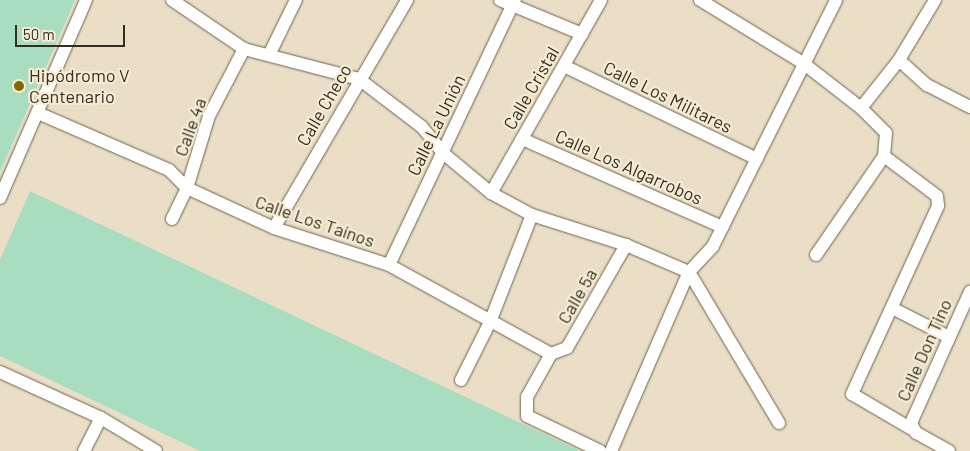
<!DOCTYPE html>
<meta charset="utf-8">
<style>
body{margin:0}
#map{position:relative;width:970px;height:451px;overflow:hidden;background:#eadfc6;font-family:Barlow,sans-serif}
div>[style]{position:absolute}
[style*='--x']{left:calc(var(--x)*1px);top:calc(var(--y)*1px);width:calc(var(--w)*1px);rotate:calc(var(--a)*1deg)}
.green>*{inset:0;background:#a9ddc0}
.roads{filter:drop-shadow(0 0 1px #6d634d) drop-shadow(0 0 1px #6d634d)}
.minor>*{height:12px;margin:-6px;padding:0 6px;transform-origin:6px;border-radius:6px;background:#fff}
.dots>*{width:14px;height:14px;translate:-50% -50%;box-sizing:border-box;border:2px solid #f7ecd3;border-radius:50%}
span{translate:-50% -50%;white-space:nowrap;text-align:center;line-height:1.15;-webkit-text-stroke:4.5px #f7ecd3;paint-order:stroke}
.poi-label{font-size:18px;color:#322e24}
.left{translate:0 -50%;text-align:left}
.street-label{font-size:18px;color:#322e24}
.scale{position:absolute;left:15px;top:25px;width:110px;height:22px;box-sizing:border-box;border:2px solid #322e24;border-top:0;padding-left:6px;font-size:15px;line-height:18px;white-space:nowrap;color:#322e24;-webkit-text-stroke:4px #f7ecd3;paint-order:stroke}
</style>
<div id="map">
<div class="green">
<div style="clip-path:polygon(0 0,75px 0,0 172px)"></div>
<div style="clip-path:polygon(30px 191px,580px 451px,200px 451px,0 356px,0 260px)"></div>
</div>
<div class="roads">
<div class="minor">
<div style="--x:172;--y:0;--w:87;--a:34.2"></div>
<div style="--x:244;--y:49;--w:119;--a:14.6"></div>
<div style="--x:359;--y:79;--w:79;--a:37.3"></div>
<div style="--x:422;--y:127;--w:33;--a:51"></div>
<div style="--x:443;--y:153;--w:62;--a:39.8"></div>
<div style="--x:491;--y:193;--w:47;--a:28.2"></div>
<div style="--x:532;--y:215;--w:99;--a:17.7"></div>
<div style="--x:626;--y:245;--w:69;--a:23.2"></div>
<div style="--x:689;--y:272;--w:176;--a:59.2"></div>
<div style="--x:500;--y:0;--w:89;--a:22.5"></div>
<div style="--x:700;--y:0;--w:121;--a:31.5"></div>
<div style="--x:803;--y:63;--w:73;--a:37.8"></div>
<div style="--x:861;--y:108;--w:35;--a:45"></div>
<div style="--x:886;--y:133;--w:23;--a:95"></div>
<div style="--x:269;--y:55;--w:61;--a:-63.9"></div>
<div style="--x:899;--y:60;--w:38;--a:42"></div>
<div style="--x:927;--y:85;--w:48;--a:27.1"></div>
<div style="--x:564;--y:66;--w:214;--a:25.7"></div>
<div style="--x:861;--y:108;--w:61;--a:-51.6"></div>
<div style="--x:899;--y:60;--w:70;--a:-59"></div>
<div style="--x:38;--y:113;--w:143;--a:23.5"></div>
<div style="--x:169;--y:170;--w:25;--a:45"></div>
<div style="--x:187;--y:188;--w:96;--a:24.7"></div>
<div style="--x:274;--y:228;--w:121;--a:17.8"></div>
<div style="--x:389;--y:265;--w:185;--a:28.8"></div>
<div style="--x:522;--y:139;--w:219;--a:23.7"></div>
<div style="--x:491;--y:193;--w:222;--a:-60.3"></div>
<div style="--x:0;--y:198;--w:216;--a:-66.5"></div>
<div style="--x:172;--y:219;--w:34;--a:-64"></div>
<div style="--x:187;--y:188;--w:75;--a:-73"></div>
<div style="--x:209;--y:116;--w:76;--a:-62.4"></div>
<div style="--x:274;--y:228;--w:264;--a:-59.7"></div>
<div style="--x:816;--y:255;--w:120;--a:-55.5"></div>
<div style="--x:884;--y:156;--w:66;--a:37"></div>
<div style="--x:937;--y:196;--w:10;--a:84"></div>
<div style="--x:938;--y:206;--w:207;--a:114.6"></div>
<div style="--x:852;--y:394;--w:69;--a:30.3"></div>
<div style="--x:389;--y:265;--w:293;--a:-64.6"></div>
<div style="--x:892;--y:308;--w:64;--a:27"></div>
<div style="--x:551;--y:354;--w:49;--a:119.2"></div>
<div style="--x:527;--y:397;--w:19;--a:90"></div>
<div style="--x:527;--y:416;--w:81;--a:25.6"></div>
<div style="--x:551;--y:354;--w:17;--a:-21"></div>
<div style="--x:567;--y:348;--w:119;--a:-60.2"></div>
<div style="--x:0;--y:372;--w:111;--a:24.5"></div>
<div style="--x:101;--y:418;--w:64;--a:31"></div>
<div style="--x:461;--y:380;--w:65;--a:-63.4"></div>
<div style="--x:490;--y:322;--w:115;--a:-68.6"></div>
<div style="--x:84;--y:451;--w:37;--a:-63"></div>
<div style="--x:611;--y:451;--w:195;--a:-66.5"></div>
<div style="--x:689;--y:272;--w:35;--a:-47"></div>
<div style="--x:713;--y:246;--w:275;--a:-63.4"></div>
<div style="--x:949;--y:451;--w:38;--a:-151"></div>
<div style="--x:916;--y:433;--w:11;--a:-117"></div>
<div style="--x:911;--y:423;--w:144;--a:-65.8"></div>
</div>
</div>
<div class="dots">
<div style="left:19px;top:86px;background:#826700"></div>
</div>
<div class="poi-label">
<span class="left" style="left:29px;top:86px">Hipódromo V<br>Centenario</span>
</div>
<div class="street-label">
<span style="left:531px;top:88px;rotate:-60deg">Calle Cristal</span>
<span style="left:668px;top:97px;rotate:26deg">Calle Los Militares</span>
<span style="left:324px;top:105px;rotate:-60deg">Calle Checo</span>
<span style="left:436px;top:125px;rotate:-64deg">Calle La Unión</span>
<span style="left:190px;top:127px;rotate:-70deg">Calle 4a</span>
<span style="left:629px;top:167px;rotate:24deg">Calle Los Algarrobos</span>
<span style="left:315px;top:221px;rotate:19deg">Calle Los Taínos</span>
<span style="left:577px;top:296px;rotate:-60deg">Calle 5a</span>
<span style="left:924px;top:350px;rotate:-66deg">Calle Don Tino</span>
</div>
<div class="scale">50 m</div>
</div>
